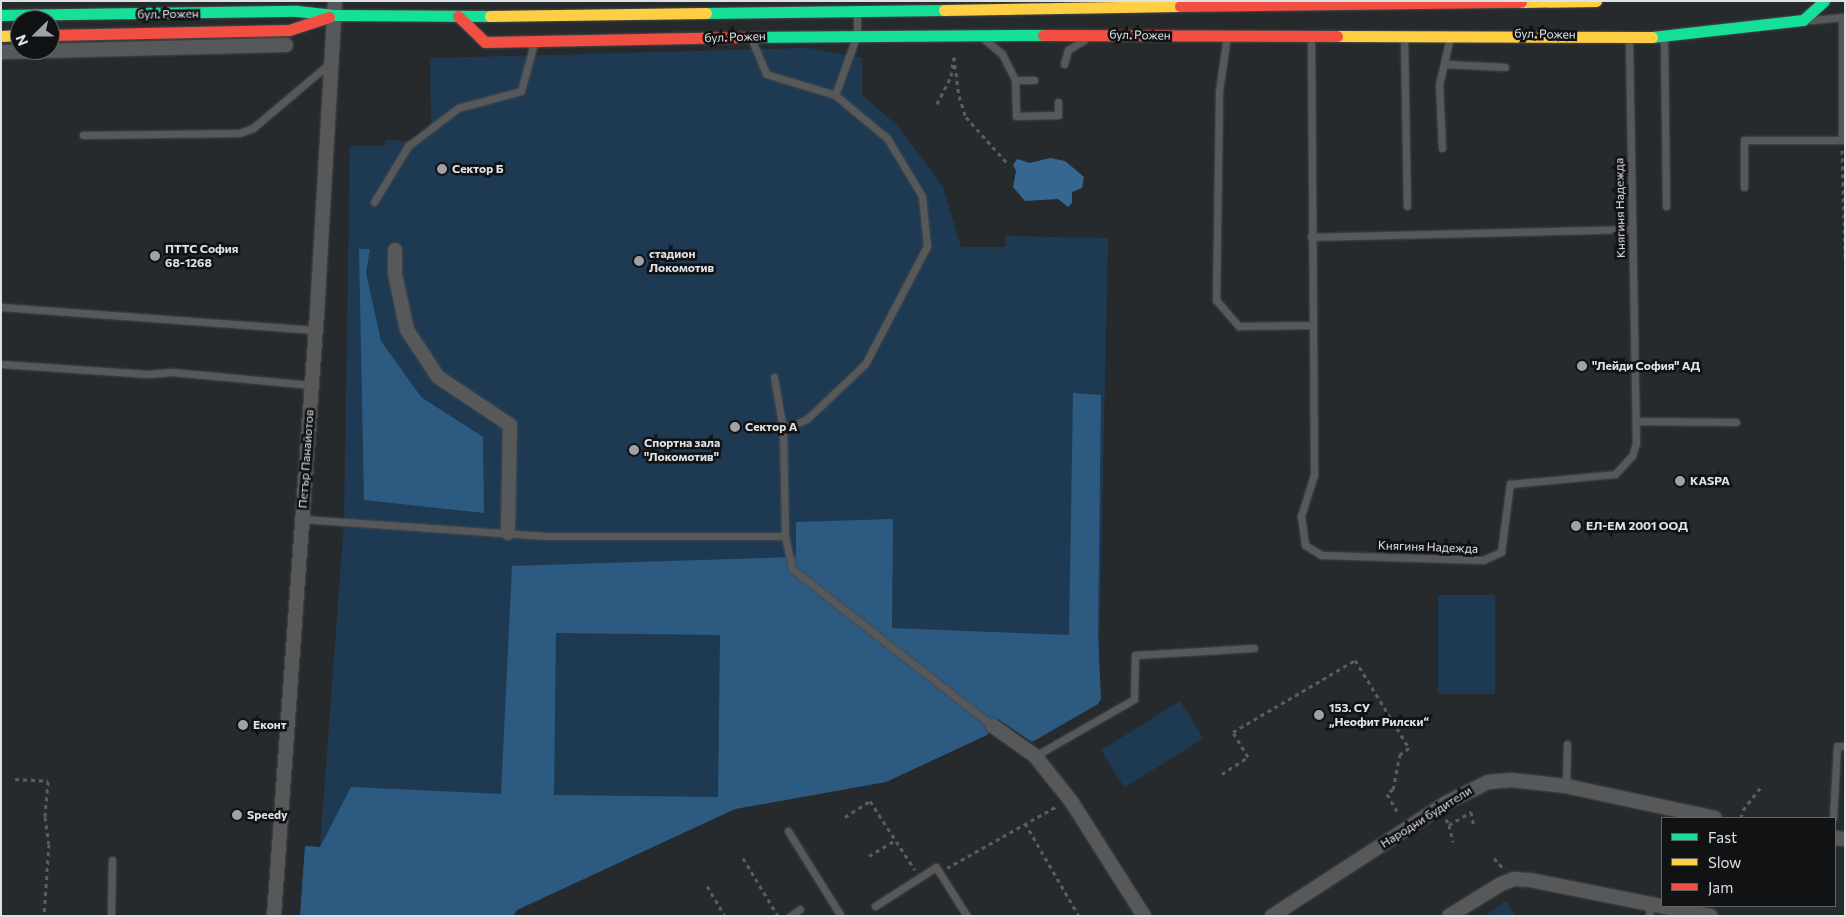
<!DOCTYPE html>
<meta charset="utf-8">
<style>
body{margin:0}
#map{position:relative;width:1846px;height:917px;overflow:hidden;background:#272a2c;font-family:Commissioner,sans-serif}
div>[style]{position:absolute}
[style*='--x']{left:calc(var(--x)*1px);top:calc(var(--y)*1px);width:calc(var(--w)*1px);rotate:calc(var(--a)*1deg)}
.green>*{inset:0;background:#1e3a53;transform-origin:0 0}
.forest>*{inset:0;background:#2c5a81}
.water>*{inset:0;background:#366790}
.path>*{height:3px;margin-top:-1.5px;transform-origin:0;background:repeating-linear-gradient(90deg,#5b5d5f 0 4px,transparent 0 8px)}
.roads{filter:drop-shadow(0 0 1px #46484a) drop-shadow(0 0 1px #46484a)}
.lane>*{height:7px;margin:-3.5px;padding:0 3.5px;transform-origin:3.5px;border-radius:3.5px;background:#565859}
.street>*{height:14px;margin:-7px;padding:0 7px;transform-origin:7px;border-radius:7px;background:#565859}
.fast>*{height:11px;margin:-5.5px;padding:0 5.5px;transform-origin:5.5px;border-radius:5.5px;background:#16e098}
.slow>*{height:11px;margin:-5.5px;padding:0 5.5px;transform-origin:5.5px;border-radius:5.5px;background:#ffcf43}
.jam>*{height:11px;margin:-5.5px;padding:0 5.5px;transform-origin:5.5px;border-radius:5.5px;background:#f24e42}
.dots>*{width:14px;height:14px;translate:-50% -50%;box-sizing:border-box;border:2px solid #101214;border-radius:50%}
span{translate:-50% -50%;white-space:nowrap;text-align:center;line-height:1.15;-webkit-text-stroke:5px #101214;paint-order:stroke}
.street-label{font-size:12px;color:#dfe2e5}
.poi-label{font-size:12px;color:#dfe2e5;font-weight:700}
.left{translate:0 -50%;text-align:left}
.frame{position:absolute;inset:0;border:2px solid #dfe2e5;pointer-events:none}
.legend{position:absolute;left:1661px;top:817px;width:175px;height:90px;box-sizing:border-box;background:#101214;border:1px solid #636568;margin:0;padding:6px 9px;list-style:none;font-size:15px;color:#dfe2e5}
.legend li{display:flex;align-items:center;gap:10px;height:25px}
.legend b{width:25px;border:1px solid #636568}
.north{position:absolute;left:10px;top:10px;width:50px;height:50px;box-sizing:border-box;background:#101214;border:1px solid #636568;border-radius:50%;rotate:248deg;font-size:14px;font-weight:700;line-height:20px;text-align:center;color:#dfe2e5}
.north::after{content:'';display:block;margin:auto;width:18px;height:22px;background:#9fa2a4;clip-path:polygon(50% 0,100% 100%,50% 72%,0 100%)}
</style>
<div id="map">
<div class="green">
<div style="clip-path:polygon(809px 48px,862px 58px,862px 95px,898px 126px,943px 187px,961px 247px,1005px 247px,1005px 236px,1108px 238px,1098px 704px,1032px 742px,998px 719px,987px 735px,886px 782px,735px 809px,517px 910px,409px 916px,300px 916px,305px 846px,320px 847px,344px 522px,350px 146px,385px 146px,385px 140px,410px 141px,431px 125px,430px 58px)"></div>
<div style="left:1438px;top:595px;width:57px;height:99px"></div>
<div style="left:1180px;top:701px;width:44px;height:93px;rotate:58deg"></div>
<div style="clip-path:polygon(1506px 901px,1516px 916px,1484px 916px)"></div>
</div>
<div class="forest">
<div style="clip-path:polygon(359px 249px,370px 249px,366px 273px,381px 341px,421px 397px,483px 437px,484px 513px,364px 500px)"></div>
<div style="clip-path:polygon(evenodd,1073px 393px,1101px 395px,1098px 636px,1101px 699px,1098px 704px,1032px 742px,998px 719px,987px 735px,886px 782px,735px 809px,517px 910px,513px 916px,300px 916px,305px 846px,320px 847px,351px 787px,501px 794px,512px 566px,796px 557px,796px 522px,893px 519px,892px 628px,1069px 635px,1073px 393px,556px 633px,720px 635px,718px 797px,554px 795px,556px 633px)"></div>
</div>
<div class="water">
<div style="clip-path:polygon(1050px 158px,1065px 161px,1084px 177px,1082px 188px,1072px 192px,1072px 203px,1068px 207px,1058px 199px,1025px 201px,1013px 187px,1016px 171px,1013px 165px,1017px 159px,1030px 163px)"></div>
</div>
<div class="path">
<div style="--x:937;--y:104;--w:31;--a:-63"></div>
<div style="--x:951;--y:76;--w:19;--a:-81"></div>
<div style="--x:954;--y:57;--w:39;--a:83"></div>
<div style="--x:959;--y:96;--w:22;--a:72"></div>
<div style="--x:966;--y:117;--w:63;--a:48.2"></div>
<div style="--x:1842;--y:150;--w:107;--a:88.4"></div>
<div style="--x:1222;--y:774;--w:31;--a:-33"></div>
<div style="--x:1248;--y:757;--w:29;--a:-121"></div>
<div style="--x:1233;--y:732;--w:142;--a:-30.5"></div>
<div style="--x:1355;--y:660;--w:103;--a:58.5"></div>
<div style="--x:1409;--y:748;--w:11;--a:146"></div>
<div style="--x:1400;--y:754;--w:36;--a:101"></div>
<div style="--x:1393;--y:789;--w:8;--a:140"></div>
<div style="--x:1387;--y:794;--w:20;--a:60"></div>
<div style="--x:15;--y:779;--w:33;--a:3"></div>
<div style="--x:48;--y:781;--w:36;--a:95"></div>
<div style="--x:45;--y:817;--w:27;--a:82"></div>
<div style="--x:49;--y:844;--w:72;--a:94"></div>
<div style="--x:845;--y:817;--w:30;--a:-33"></div>
<div style="--x:870;--y:801;--w:82;--a:56.9"></div>
<div style="--x:1741;--y:818;--w:8;--a:-76"></div>
<div style="--x:1743;--y:810;--w:31;--a:-52"></div>
<div style="--x:1446;--y:819;--w:7;--a:63"></div>
<div style="--x:1449;--y:825;--w:26;--a:-31"></div>
<div style="--x:1471;--y:812;--w:16;--a:79"></div>
<div style="--x:1025;--y:823;--w:108;--a:59.9"></div>
<div style="--x:1449;--y:825;--w:17;--a:77"></div>
<div style="--x:869;--y:856;--w:31;--a:-31"></div>
<div style="--x:743;--y:858;--w:68;--a:58.9"></div>
<div style="--x:1494;--y:858;--w:13;--a:48"></div>
<div style="--x:947;--y:868;--w:126;--a:-29.4"></div>
<div style="--x:707;--y:886;--w:35;--a:59"></div>
</div>
<div class="roads">
<div class="lane">
<div style="--x:1227;--y:36;--w:56;--a:98.3"></div>
<div style="--x:1219;--y:91;--w:209;--a:90.8"></div>
<div style="--x:1216;--y:300;--w:35;--a:49"></div>
<div style="--x:1239;--y:326;--w:72;--a:-0.8"></div>
<div style="--x:1404;--y:37;--w:169;--a:89"></div>
<div style="--x:751;--y:38;--w:39;--a:67"></div>
<div style="--x:766;--y:74;--w:72;--a:16.9"></div>
<div style="--x:835;--y:95;--w:67;--a:39.6"></div>
<div style="--x:887;--y:138;--w:68;--a:58.9"></div>
<div style="--x:922;--y:196;--w:50;--a:84.3"></div>
<div style="--x:927;--y:246;--w:133;--a:117.7"></div>
<div style="--x:865;--y:364;--w:80;--a:136.5"></div>
<div style="--x:807;--y:419;--w:26;--a:157"></div>
<div style="--x:1311;--y:38;--w:437;--a:89.6"></div>
<div style="--x:1314;--y:475;--w:43;--a:107.6"></div>
<div style="--x:1301;--y:516;--w:29;--a:82"></div>
<div style="--x:1305;--y:545;--w:19;--a:32"></div>
<div style="--x:1321;--y:555;--w:162;--a:1.8"></div>
<div style="--x:1483;--y:560;--w:20;--a:-24"></div>
<div style="--x:1501;--y:552;--w:69;--a:-82.5"></div>
<div style="--x:1510;--y:484;--w:105;--a:-5.4"></div>
<div style="--x:1615;--y:474;--w:25;--a:-47"></div>
<div style="--x:1632;--y:456;--w:14;--a:-73"></div>
<div style="--x:1636;--y:443;--w:406;--a:-91"></div>
<div style="--x:984;--y:39;--w:23;--a:40"></div>
<div style="--x:1002;--y:54;--w:29;--a:63"></div>
<div style="--x:1015;--y:80;--w:19;--a:0"></div>
<div style="--x:1664;--y:39;--w:167;--a:89.3"></div>
<div style="--x:1064;--y:64;--w:15;--a:-74"></div>
<div style="--x:1068;--y:50;--w:19;--a:-32"></div>
<div style="--x:1444;--y:64;--w:61;--a:2.8"></div>
<div style="--x:1015;--y:80;--w:36;--a:88"></div>
<div style="--x:1016;--y:116;--w:42;--a:-1.4"></div>
<div style="--x:1058;--y:115;--w:13;--a:-90"></div>
<div style="--x:835;--y:95;--w:64;--a:-69.9"></div>
<div style="--x:857;--y:35;--w:23;--a:-90"></div>
<div style="--x:83;--y:135;--w:156;--a:-0.7"></div>
<div style="--x:239;--y:133;--w:15;--a:-20"></div>
<div style="--x:253;--y:128;--w:102;--a:-40.2"></div>
<div style="--x:1442;--y:148;--w:63;--a:-92.7"></div>
<div style="--x:1439;--y:85;--w:49;--a:-77.1"></div>
<div style="--x:1744;--y:187;--w:47;--a:-90"></div>
<div style="--x:1744;--y:140;--w:98;--a:0"></div>
<div style="--x:1842;--y:140;--w:123;--a:-90"></div>
<div style="--x:1842;--y:17;--w:31;--a:174"></div>
<div style="--x:374;--y:202;--w:66;--a:-58.7"></div>
<div style="--x:408;--y:146;--w:63;--a:-37.2"></div>
<div style="--x:458;--y:108;--w:65;--a:-15.1"></div>
<div style="--x:521;--y:91;--w:50;--a:-74.8"></div>
<div style="--x:1311;--y:237;--w:321;--a:-1.4"></div>
<div style="--x:1;--y:307;--w:315;--a:4.2"></div>
<div style="--x:1;--y:364;--w:147;--a:3.9"></div>
<div style="--x:148;--y:374;--w:24;--a:-5"></div>
<div style="--x:172;--y:372;--w:140;--a:5.3"></div>
<div style="--x:774;--y:377;--w:53;--a:80.2"></div>
<div style="--x:783;--y:429;--w:107;--a:88.9"></div>
<div style="--x:785;--y:536;--w:34;--a:78"></div>
<div style="--x:792;--y:569;--w:255;--a:38"></div>
<div style="--x:1636;--y:421;--w:100;--a:0.6"></div>
<div style="--x:302;--y:519;--w:244;--a:4"></div>
<div style="--x:545;--y:536;--w:240;--a:0"></div>
<div style="--x:1035;--y:756;--w:114;--a:-29.9"></div>
<div style="--x:1134;--y:699;--w:44;--a:-88.7"></div>
<div style="--x:1135;--y:655;--w:119;--a:-3.4"></div>
<div style="--x:1566;--y:786;--w:42;--a:-88.6"></div>
<div style="--x:1833;--y:818;--w:72;--a:-86.8"></div>
<div style="--x:1837;--y:746;--w:8;--a:0"></div>
<div style="--x:788;--y:831;--w:100;--a:58.1"></div>
<div style="--x:875;--y:906;--w:72;--a:-32.6"></div>
<div style="--x:936;--y:867;--w:58;--a:57.7"></div>
<div style="--x:111;--y:916;--w:56;--a:-89"></div>
<div style="--x:790;--y:916;--w:12;--a:-35"></div>
<div style="--x:1649;--y:916;--w:12;--a:-81"></div>
</div>
<div class="street">
<div style="--x:1;--y:52;--w:285;--a:-1.4"></div>
<div style="--x:395;--y:250;--w:24;--a:90"></div>
<div style="--x:395;--y:274;--w:57;--a:77.9"></div>
<div style="--x:407;--y:330;--w:56;--a:56.6"></div>
<div style="--x:438;--y:377;--w:87;--a:33.7"></div>
<div style="--x:510;--y:425;--w:108;--a:91.1"></div>
<div style="--x:993;--y:726;--w:52;--a:35.5"></div>
<div style="--x:1035;--y:756;--w:58;--a:51.3"></div>
<div style="--x:1071;--y:801;--w:136;--a:57.6"></div>
<div style="--x:1835;--y:838;--w:10;--a:6"></div>
<div style="--x:274;--y:916;--w:605;--a:-85.92"></div>
<div style="--x:317;--y:313;--w:313;--a:-86.7"></div>
<div style="--x:1272;--y:916;--w:207;--a:-33"></div>
<div style="--x:1446;--y:803;--w:47;--a:-26.6"></div>
<div style="--x:1488;--y:782;--w:23;--a:-5"></div>
<div style="--x:1511;--y:780;--w:55;--a:6.2"></div>
<div style="--x:1566;--y:786;--w:152;--a:12.1"></div>
<div style="--x:1449;--y:916;--w:61;--a:-31.6"></div>
<div style="--x:1501;--y:884;--w:14;--a:-21"></div>
<div style="--x:1514;--y:879;--w:16;--a:4"></div>
<div style="--x:1530;--y:880;--w:184;--a:11.3"></div>
</div>
<div class="fast">
<div style="--x:706;--y:13;--w:238;--a:-0.7"></div>
<div style="--x:1;--y:15;--w:296;--a:-0.8"></div>
<div style="--x:297;--y:11;--w:37;--a:6"></div>
<div style="--x:334;--y:15;--w:156;--a:0.4"></div>
<div style="--x:743;--y:37;--w:300;--a:-0.4"></div>
<div style="--x:1652;--y:37;--w:152;--a:-6.4"></div>
<div style="--x:1803;--y:20;--w:28;--a:-42"></div>
</div>
<div class="slow">
<div style="--x:1521;--y:2;--w:75;--a:-0.8"></div>
<div style="--x:944;--y:10;--w:236;--a:-1"></div>
<div style="--x:490;--y:16;--w:216;--a:-0.8"></div>
<div style="--x:1;--y:36;--w:19;--a:-3"></div>
<div style="--x:1337;--y:36;--w:315;--a:0.2"></div>
</div>
<div class="jam">
<div style="--x:1180;--y:6;--w:341;--a:-0.7"></div>
<div style="--x:458;--y:16;--w:37;--a:44"></div>
<div style="--x:485;--y:42;--w:258;--a:-1.1"></div>
<div style="--x:50;--y:35;--w:239;--a:-1.2"></div>
<div style="--x:289;--y:30;--w:42;--a:-18"></div>
<div style="--x:1043;--y:35;--w:294;--a:0.2"></div>
</div>
</div>
<div class="dots">
<div style="left:442px;top:169px;background:#9fa2a4"></div>
<div style="left:155px;top:256px;background:#9fa2a4"></div>
<div style="left:639px;top:261px;background:#9fa2a4"></div>
<div style="left:1582px;top:366px;background:#9fa2a4"></div>
<div style="left:735px;top:427px;background:#9fa2a4"></div>
<div style="left:634px;top:450px;background:#9fa2a4"></div>
<div style="left:1680px;top:481px;background:#9fa2a4"></div>
<div style="left:1576px;top:526px;background:#9fa2a4"></div>
<div style="left:1319px;top:715px;background:#9fa2a4"></div>
<div style="left:243px;top:725px;background:#9fa2a4"></div>
<div style="left:237px;top:815px;background:#9fa2a4"></div>
</div>
<div class="street-label">
<span style="left:168px;top:14px;rotate:-1deg">бул. Рожен</span>
<span style="left:1545px;top:34px;rotate:1deg">бул. Рожен</span>
<span style="left:1140px;top:35px;rotate:1deg">бул. Рожен</span>
<span style="left:735px;top:37px;rotate:-2deg">бул. Рожен</span>
<span style="left:1620px;top:208px;rotate:-91deg">Княгиня Надежда</span>
<span style="left:306px;top:459px;rotate:-86deg">Петър Панайотов</span>
<span style="left:1428px;top:547px;rotate:2deg">Княгиня Надежда</span>
<span style="left:1426px;top:817px;rotate:-32deg">Народни будители</span>
</div>
<div class="poi-label">
<span class="left" style="left:452px;top:169px">Сектор Б</span>
<span class="left" style="left:165px;top:256px">ПТТС София<br>68-1268</span>
<span class="left" style="left:649px;top:261px">стадион<br>Локомотив</span>
<span class="left" style="left:1592px;top:366px">"Лейди София" АД</span>
<span class="left" style="left:745px;top:427px">Сектор А</span>
<span class="left" style="left:644px;top:450px">Спортна зала<br>"Локомотив"</span>
<span class="left" style="left:1690px;top:481px">KASPA</span>
<span class="left" style="left:1586px;top:526px">ЕЛ-ЕМ 2001 ООД</span>
<span class="left" style="left:1329px;top:715px">153. СУ<br>„Неофит Рилски“</span>
<span class="left" style="left:253px;top:725px">Еконт</span>
<span class="left" style="left:247px;top:815px">Speedy</span>
</div>
<div class="frame"></div>
<ul class="legend">
<li><b style="height:6px;background:#16e098"></b>Fast</li>
<li><b style="height:6px;background:#ffcf43"></b>Slow</li>
<li><b style="height:6px;background:#f24e42"></b>Jam</li>
</ul>
<div class="north">N</div>
</div>
